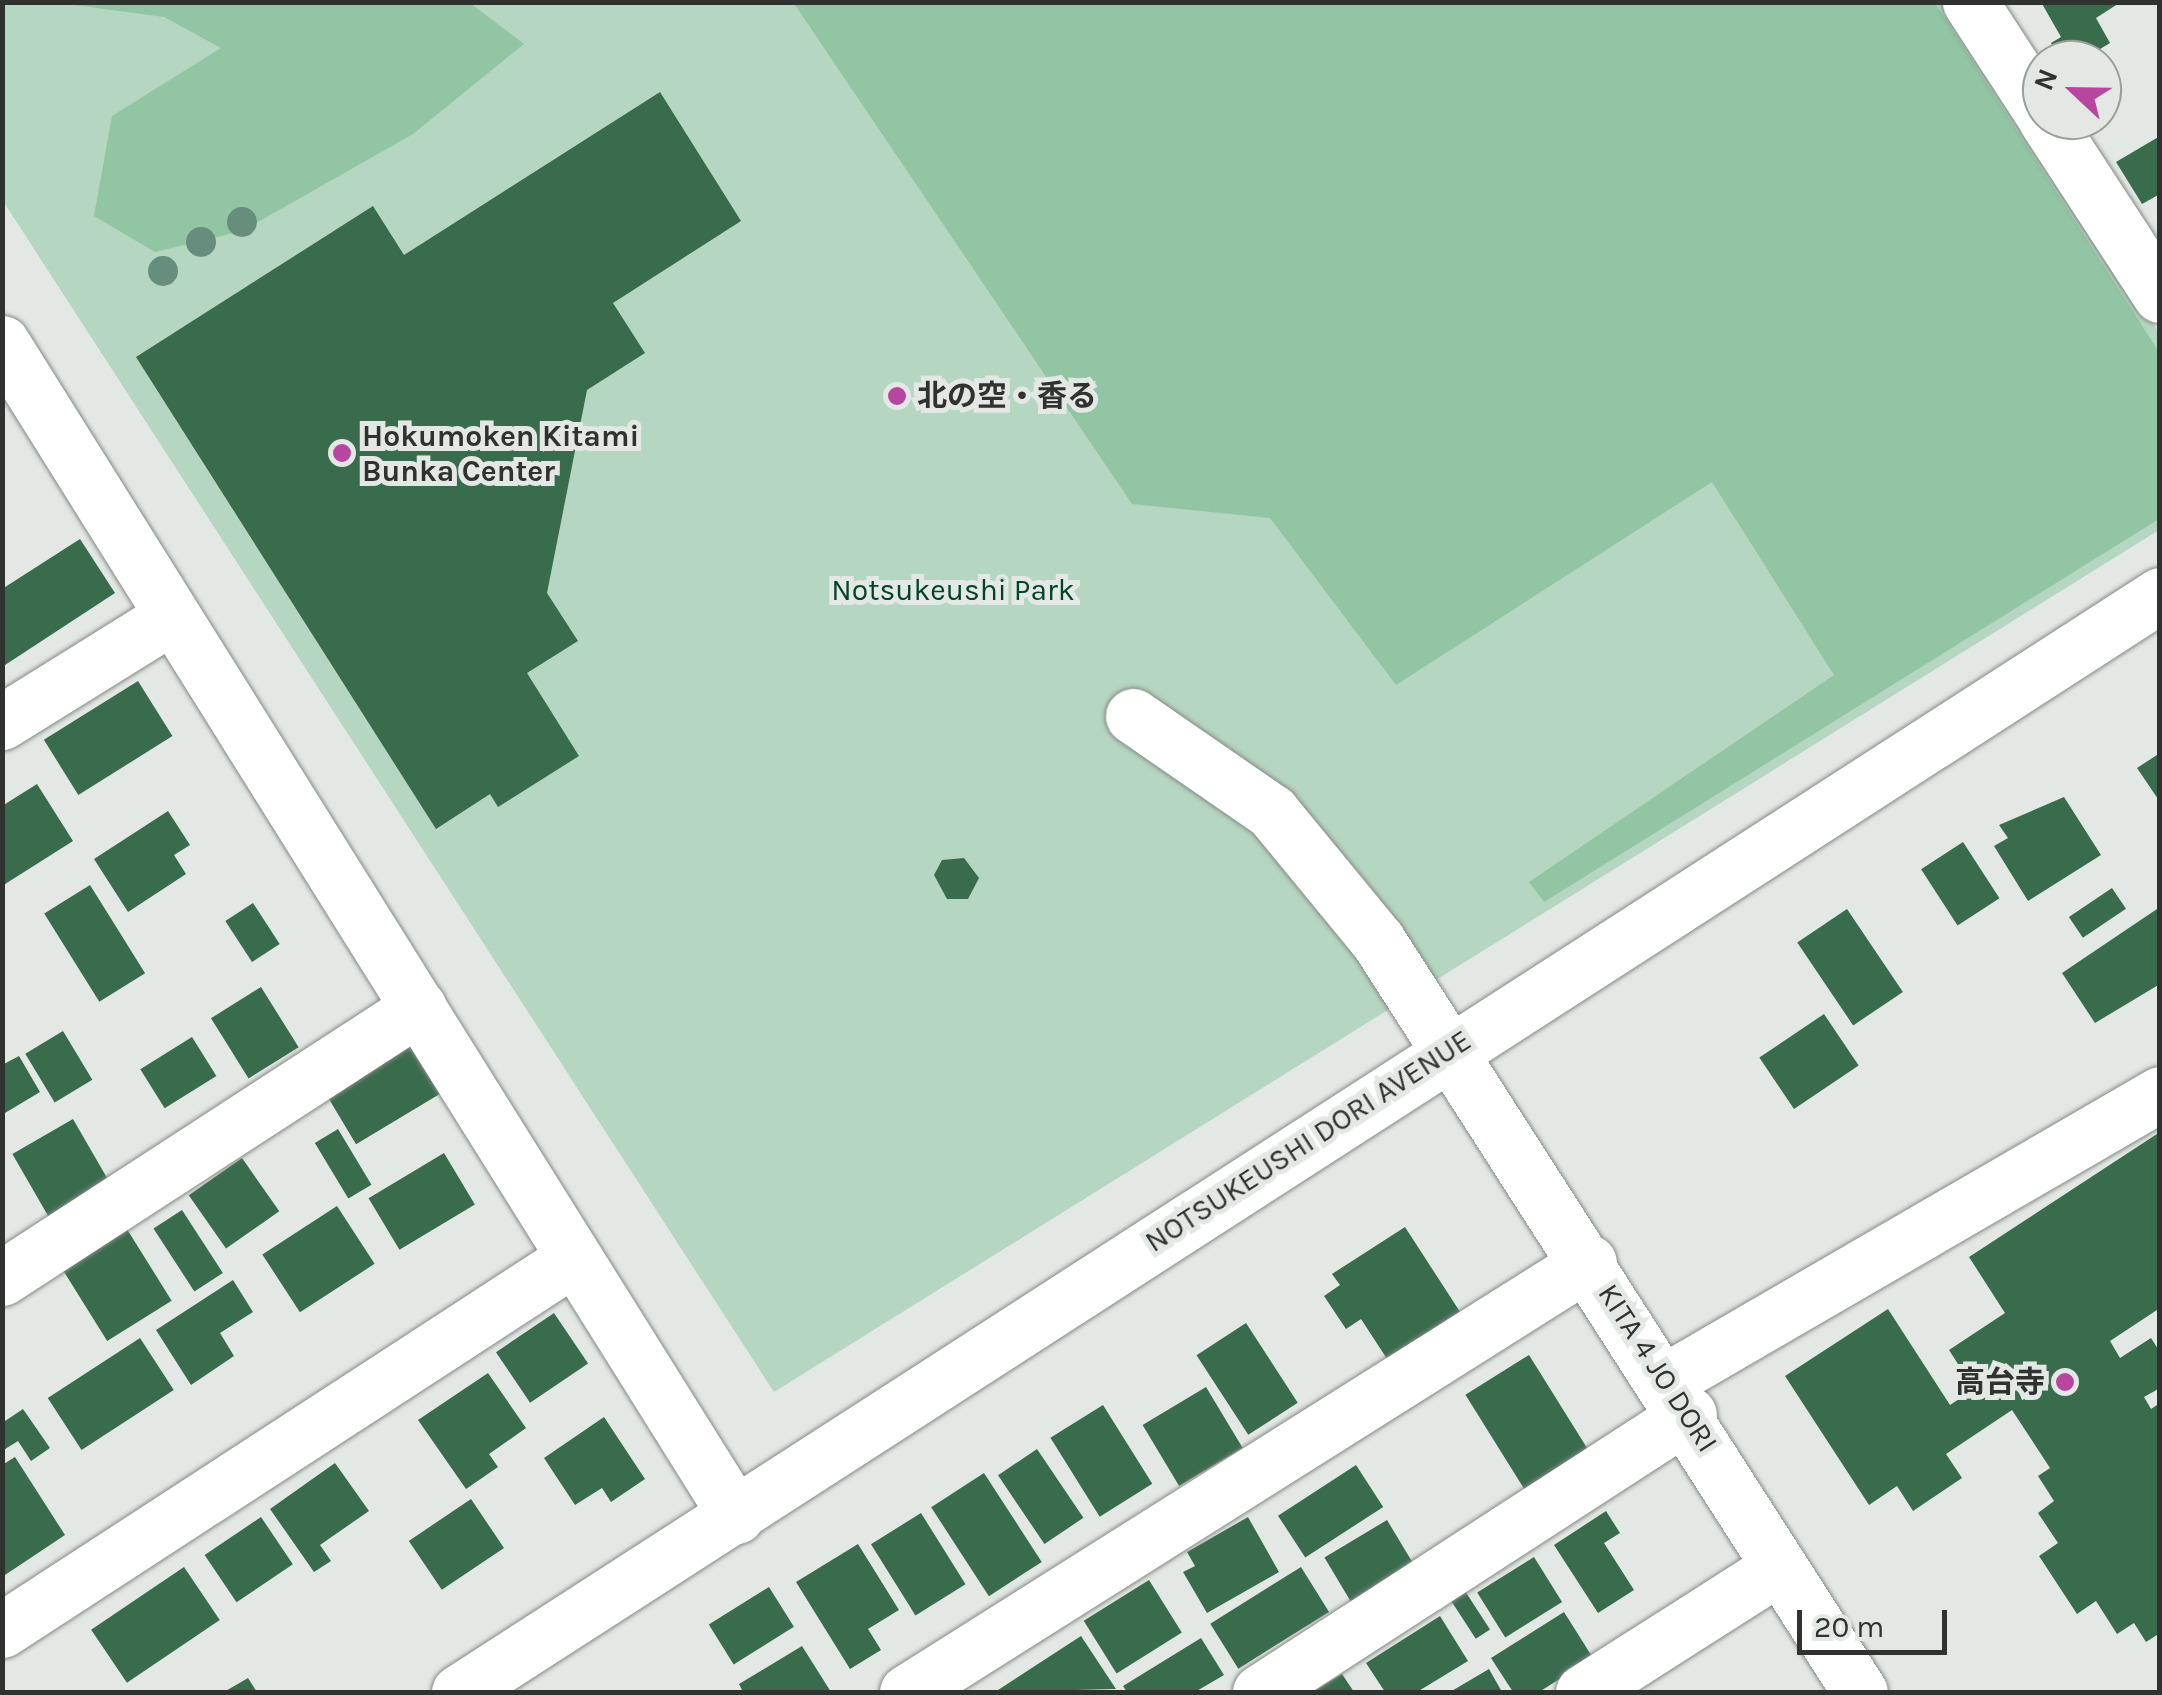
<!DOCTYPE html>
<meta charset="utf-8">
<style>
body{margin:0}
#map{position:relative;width:2162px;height:1695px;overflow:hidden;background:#e3e8e4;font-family:Karla,"Noto Sans JP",sans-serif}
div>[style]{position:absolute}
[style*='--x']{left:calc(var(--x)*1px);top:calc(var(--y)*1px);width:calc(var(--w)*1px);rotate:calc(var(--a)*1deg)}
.green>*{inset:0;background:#b5d6c0}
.forest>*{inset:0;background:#91c5a3}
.building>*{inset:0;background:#396b4d;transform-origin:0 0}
.roads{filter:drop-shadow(0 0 2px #848985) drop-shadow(0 0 2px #848985)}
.minor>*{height:55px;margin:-27.5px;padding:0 27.5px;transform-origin:27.5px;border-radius:27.5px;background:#fff}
.trees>*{width:30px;height:30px;margin:-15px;border-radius:50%;background:#678e7c}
.dots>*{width:28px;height:28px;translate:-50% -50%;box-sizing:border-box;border:5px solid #e3e8e4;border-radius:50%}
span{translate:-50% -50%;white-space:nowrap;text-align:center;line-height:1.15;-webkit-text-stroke:10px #e3e8e4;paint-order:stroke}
.poi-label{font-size:30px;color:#303230;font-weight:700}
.left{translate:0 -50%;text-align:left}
.right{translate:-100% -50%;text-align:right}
.park-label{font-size:30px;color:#024526}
.street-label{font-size:30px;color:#303230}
.frame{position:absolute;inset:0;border:5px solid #303230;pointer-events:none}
.north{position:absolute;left:2022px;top:40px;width:100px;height:100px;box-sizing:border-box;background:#e3e8e4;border:2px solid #9b9f9c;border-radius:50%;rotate:292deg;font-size:28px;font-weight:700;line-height:40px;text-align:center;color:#303230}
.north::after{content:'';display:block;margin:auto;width:35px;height:45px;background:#b746a1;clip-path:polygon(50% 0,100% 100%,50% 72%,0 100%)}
.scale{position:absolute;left:1797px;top:1610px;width:150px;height:45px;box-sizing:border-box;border:5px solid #303230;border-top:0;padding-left:12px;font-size:30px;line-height:35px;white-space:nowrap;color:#303230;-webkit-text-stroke:8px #e3e8e4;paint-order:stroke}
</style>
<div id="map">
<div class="green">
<div style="clip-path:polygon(2px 3px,1948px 3px,2159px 333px,2159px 530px,774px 1392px,3px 201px)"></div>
</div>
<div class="forest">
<div style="clip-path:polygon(793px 2px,1935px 3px,2159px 352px,2159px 519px,1544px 902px,1529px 882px,1834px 675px,1712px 482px,1396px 685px,1270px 518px,1132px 504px)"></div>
<div style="clip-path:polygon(60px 3px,470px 3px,524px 44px,413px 134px,242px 231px,155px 252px,94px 216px,112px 116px,221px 48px,164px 17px)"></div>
</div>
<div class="building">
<div style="clip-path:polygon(2041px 2px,2121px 2px,2096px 18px,2110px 43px,2082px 60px,2061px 60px,2051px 43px,2061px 37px)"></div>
<div style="clip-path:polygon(660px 92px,741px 221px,613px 303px,645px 353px,587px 390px,547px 593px,578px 641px,527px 673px,579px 756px,498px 807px,490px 794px,436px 829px,136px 357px,373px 206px,404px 255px)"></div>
<div style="clip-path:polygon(2160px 136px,2160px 194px,2142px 204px,2116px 162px)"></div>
<div style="clip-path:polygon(80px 539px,115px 593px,2px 667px,2px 589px)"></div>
<div style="left:138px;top:681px;width:65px;height:111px;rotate:58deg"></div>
<div style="clip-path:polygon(2160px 753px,2160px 802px,2137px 768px)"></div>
<div style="clip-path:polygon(37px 784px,73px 841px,2px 886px,2px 806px)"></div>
<div style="clip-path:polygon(2064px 797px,2101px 855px,2028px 901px,1994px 846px,2008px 838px,1999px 825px)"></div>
<div style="clip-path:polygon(168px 811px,190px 845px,174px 855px,186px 874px,128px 912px,94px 859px)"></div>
<div style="left:1963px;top:842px;width:67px;height:50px;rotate:57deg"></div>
<div style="clip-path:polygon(964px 858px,979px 878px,968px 899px,947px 899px,934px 875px,942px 860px)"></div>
<div style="left:90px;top:885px;width:104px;height:54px;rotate:58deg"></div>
<div style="left:2112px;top:888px;width:25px;height:52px;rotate:56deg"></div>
<div style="left:253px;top:903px;width:49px;height:33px;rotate:57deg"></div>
<div style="left:1847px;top:909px;width:100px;height:60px;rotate:56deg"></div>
<div style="clip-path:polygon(2157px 909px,2160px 984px,2095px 1023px,2062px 973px)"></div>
<div style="left:261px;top:987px;width:71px;height:59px;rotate:58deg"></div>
<div style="left:1824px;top:1014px;width:62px;height:78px;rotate:56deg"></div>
<div style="left:63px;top:1031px;width:57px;height:44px;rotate:59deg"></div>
<div style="left:192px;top:1037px;width:46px;height:61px;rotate:58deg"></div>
<div style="left:409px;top:1040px;width:62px;height:99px;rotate:59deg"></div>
<div style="clip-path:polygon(19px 1056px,40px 1092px,5px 1113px,2px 1065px)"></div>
<div style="left:73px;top:1119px;width:73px;height:70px;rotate:60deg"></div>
<div style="left:338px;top:1129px;width:65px;height:27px;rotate:59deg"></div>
<div style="clip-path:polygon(2160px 1132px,2160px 1308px,2110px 1341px,2120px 1358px,2151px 1338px,2160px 1352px,2160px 1388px,2144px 1397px,2151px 1409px,2160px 1403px,2160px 1633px,2146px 1642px,2134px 1623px,2117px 1634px,2096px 1601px,2077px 1614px,2039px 1556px,2058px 1543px,2038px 1513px,2054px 1501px,2038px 1476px,2050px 1468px,2012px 1410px,1946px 1454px,1962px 1478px,1913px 1511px,1897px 1486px,1869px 1505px,1785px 1376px,1888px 1309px,1950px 1405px,1974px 1389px,1949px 1350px,2005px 1313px,1969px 1257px)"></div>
<div style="left:444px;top:1153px;width:60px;height:88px;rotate:59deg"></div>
<div style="left:242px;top:1158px;width:65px;height:65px;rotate:55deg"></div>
<div style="left:337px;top:1206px;width:69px;height:89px;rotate:57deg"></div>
<div style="left:182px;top:1210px;width:75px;height:34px;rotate:57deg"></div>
<div style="left:125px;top:1226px;width:88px;height:76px;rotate:58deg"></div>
<div style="clip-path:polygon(1405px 1227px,1464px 1318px,1391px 1365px,1361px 1319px,1346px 1329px,1324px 1296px,1340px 1285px,1332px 1274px)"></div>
<div style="clip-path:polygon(233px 1280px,253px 1312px,220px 1333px,234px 1356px,191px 1385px,156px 1330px)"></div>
<div style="left:554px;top:1313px;width:61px;height:70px;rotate:56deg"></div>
<div style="left:1246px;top:1323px;width:95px;height:59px;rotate:57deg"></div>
<div style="left:140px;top:1338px;width:62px;height:110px;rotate:57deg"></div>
<div style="left:1529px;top:1355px;width:114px;height:75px;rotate:58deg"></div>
<div style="clip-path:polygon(488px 1373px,526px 1428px,489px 1454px,498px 1467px,466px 1489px,418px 1420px)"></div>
<div style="left:1206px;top:1387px;width:71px;height:74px;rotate:59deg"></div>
<div style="left:1103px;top:1405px;width:93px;height:62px;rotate:58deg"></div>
<div style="clip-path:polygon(23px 1409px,50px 1448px,31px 1461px,18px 1441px,2px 1451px,2px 1423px)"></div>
<div style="clip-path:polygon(604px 1417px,645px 1479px,611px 1502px,602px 1488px,575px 1505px,544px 1458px)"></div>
<div style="left:1037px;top:1449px;width:83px;height:47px;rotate:56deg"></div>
<div style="clip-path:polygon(15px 1457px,65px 1535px,2px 1577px,2px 1465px)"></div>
<div style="clip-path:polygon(335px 1463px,369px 1511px,320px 1545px,331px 1561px,314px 1572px,270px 1509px)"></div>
<div style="left:1356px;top:1465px;width:50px;height:93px;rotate:57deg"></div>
<div style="left:984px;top:1473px;width:106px;height:63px;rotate:57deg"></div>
<div style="left:471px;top:1499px;width:59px;height:75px;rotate:56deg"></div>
<div style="clip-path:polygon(1606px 1511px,1620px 1533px,1604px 1543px,1634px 1590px,1598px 1613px,1554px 1545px)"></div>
<div style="left:921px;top:1513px;width:84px;height:59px;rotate:58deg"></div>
<div style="left:261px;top:1517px;width:57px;height:68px;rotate:56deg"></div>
<div style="clip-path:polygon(1248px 1517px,1279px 1572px,1207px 1613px,1183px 1572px,1195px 1566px,1187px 1552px)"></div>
<div style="left:1387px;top:1520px;width:54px;height:73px;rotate:59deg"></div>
<div style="clip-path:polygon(858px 1544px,899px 1610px,868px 1629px,881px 1650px,850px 1669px,796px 1582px)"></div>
<div style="left:1534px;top:1557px;width:53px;height:67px;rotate:58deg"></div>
<div style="left:184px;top:1567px;width:64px;height:112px;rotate:56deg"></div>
<div style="left:1301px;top:1567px;width:53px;height:107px;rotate:58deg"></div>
<div style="left:1149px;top:1580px;width:62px;height:77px;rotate:58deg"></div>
<div style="left:769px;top:1587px;width:47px;height:71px;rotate:58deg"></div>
<div style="left:1465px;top:1591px;width:46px;height:17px;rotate:57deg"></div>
<div style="clip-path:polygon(1564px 1612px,1593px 1658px,1539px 1692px,1513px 1692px,1491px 1658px)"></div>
<div style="clip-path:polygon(1440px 1616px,1468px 1661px,1417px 1692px,1385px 1692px,1366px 1663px)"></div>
<div style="clip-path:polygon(1081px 1636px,1116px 1689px,995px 1692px)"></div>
<div style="clip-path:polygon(1201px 1638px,1224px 1675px,1195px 1692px,1127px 1692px,1123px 1686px)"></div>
<div style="clip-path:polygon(802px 1646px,831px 1692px,743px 1692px,739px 1684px)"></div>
<div style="clip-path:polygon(1489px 1669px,1502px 1692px,1450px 1692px)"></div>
<div style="clip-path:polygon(1342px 1674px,1354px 1692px,1313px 1692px)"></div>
<div style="clip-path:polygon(248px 1678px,257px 1692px,224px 1692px)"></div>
</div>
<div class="roads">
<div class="minor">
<div style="--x:1970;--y:2;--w:132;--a:57"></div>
<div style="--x:2046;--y:120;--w:209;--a:56.9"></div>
<div style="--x:2;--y:343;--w:1384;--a:57.96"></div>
<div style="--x:1133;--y:716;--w:169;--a:34.6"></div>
<div style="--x:1272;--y:812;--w:167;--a:50.6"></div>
<div style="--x:1378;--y:941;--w:892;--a:57.31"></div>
<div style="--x:2;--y:722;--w:200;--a:-31.9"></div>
<div style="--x:2;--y:1278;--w:497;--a:-33"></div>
<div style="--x:1667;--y:1380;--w:570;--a:-30.12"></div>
<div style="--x:2;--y:1630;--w:682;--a:-33.04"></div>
<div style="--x:459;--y:1692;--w:2024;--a:-32.82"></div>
<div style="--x:907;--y:1692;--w:806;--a:-32.23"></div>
<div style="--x:1260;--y:1692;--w:511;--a:-32.94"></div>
<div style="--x:1583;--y:1692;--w:232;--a:-32.5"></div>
</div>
</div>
<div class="trees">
<div style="left:242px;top:222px"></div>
<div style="left:201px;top:242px"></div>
<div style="left:163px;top:271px"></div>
</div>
<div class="dots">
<div style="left:897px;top:396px;background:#b746a1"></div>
<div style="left:342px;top:453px;background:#b746a1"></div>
<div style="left:2065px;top:1382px;background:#b746a1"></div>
</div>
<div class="poi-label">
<span class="left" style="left:917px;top:396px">北の空・香る</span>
<span class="left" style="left:362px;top:453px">Hokumoken Kitami<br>Bunka Center</span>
<span class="right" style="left:2045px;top:1382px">高台寺</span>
</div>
<div class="park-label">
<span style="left:953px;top:590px">Notsukeushi Park</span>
</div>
<div class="street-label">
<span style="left:1308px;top:1141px;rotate:-33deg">NOTSUKEUSHI DORI AVENUE</span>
<span style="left:1658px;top:1368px;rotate:57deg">KITA 4 JO DORI</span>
</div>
<div class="frame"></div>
<div class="north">N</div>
<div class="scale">20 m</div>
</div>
